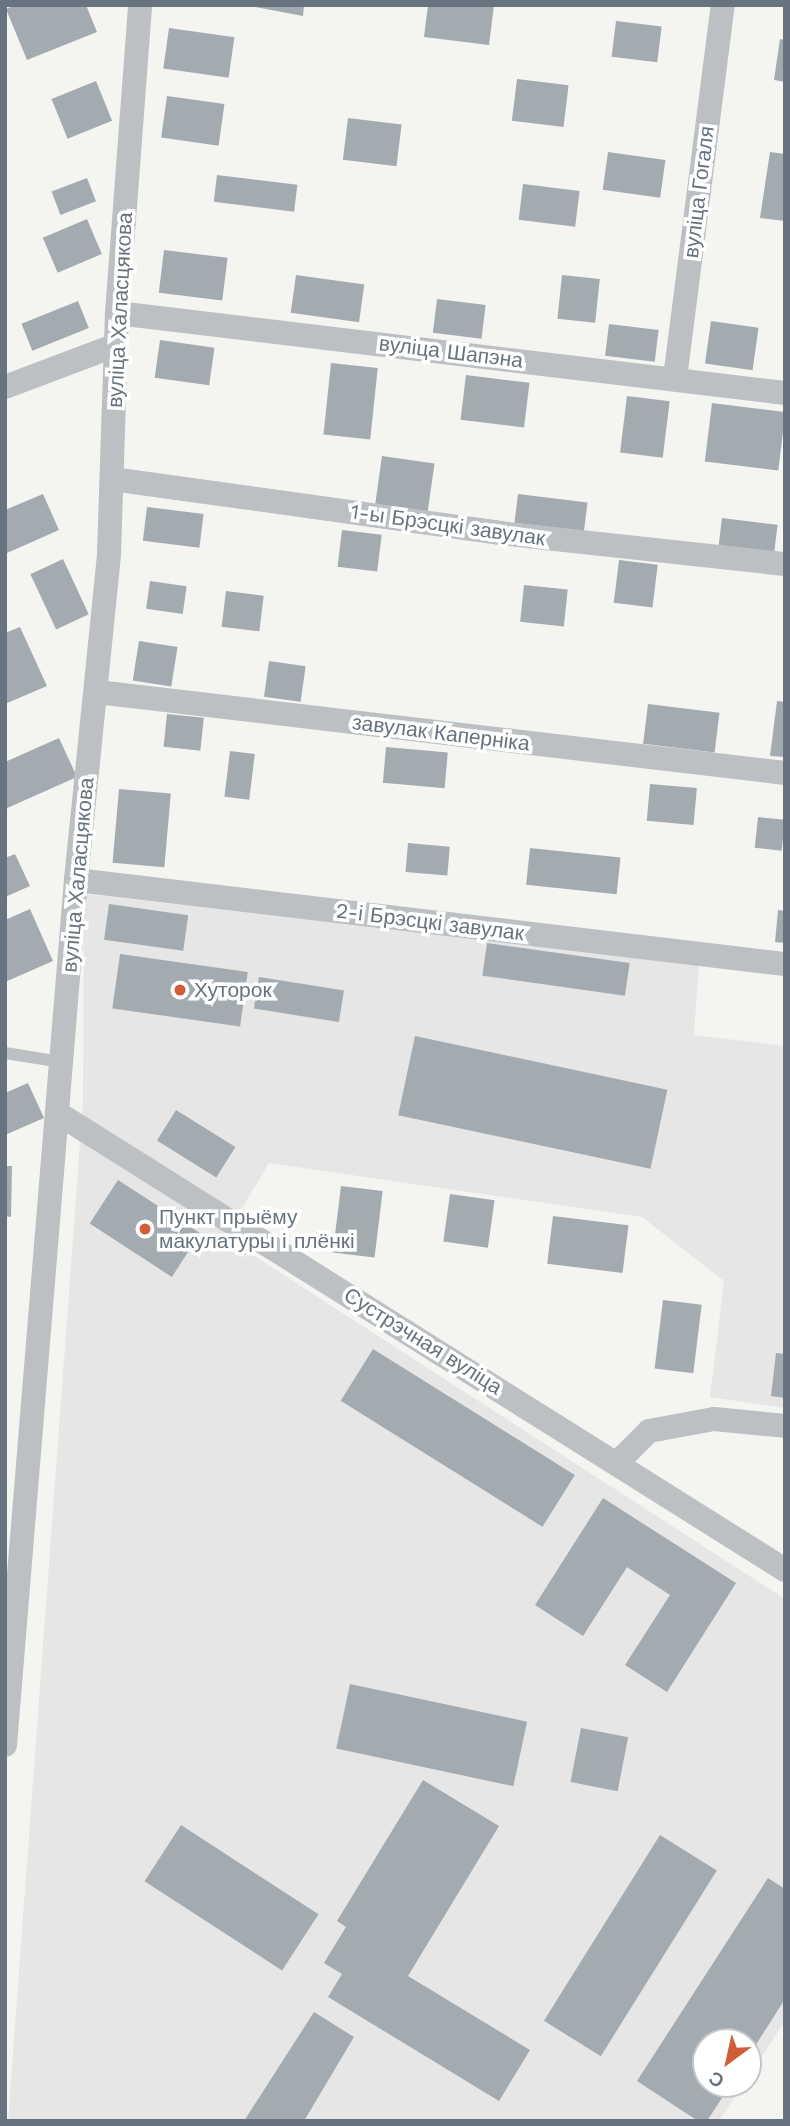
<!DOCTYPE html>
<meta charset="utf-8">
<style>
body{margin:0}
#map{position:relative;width:790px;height:2126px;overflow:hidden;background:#f4f5f1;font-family:"Work Sans",sans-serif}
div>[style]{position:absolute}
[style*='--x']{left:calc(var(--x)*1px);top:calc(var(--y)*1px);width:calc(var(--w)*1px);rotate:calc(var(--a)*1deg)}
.built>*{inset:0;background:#e5e6e5}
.building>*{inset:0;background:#a4abb0;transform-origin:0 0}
.lane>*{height:12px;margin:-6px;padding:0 6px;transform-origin:6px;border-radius:6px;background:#bcc0c3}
.street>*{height:24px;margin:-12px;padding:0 12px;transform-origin:12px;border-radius:12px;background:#bcc0c3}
.dots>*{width:19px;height:19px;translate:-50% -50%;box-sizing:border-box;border:4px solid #fff;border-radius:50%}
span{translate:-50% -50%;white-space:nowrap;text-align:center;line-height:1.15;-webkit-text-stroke:7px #fff;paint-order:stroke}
.street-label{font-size:21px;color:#67747f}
.poi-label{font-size:21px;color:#67747f}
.left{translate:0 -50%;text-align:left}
.frame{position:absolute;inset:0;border:7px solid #67747f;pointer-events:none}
.north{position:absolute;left:692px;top:2028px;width:70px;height:70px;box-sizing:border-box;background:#fff;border:2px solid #c2c7cc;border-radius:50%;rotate:213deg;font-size:19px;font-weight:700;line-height:28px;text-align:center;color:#67747f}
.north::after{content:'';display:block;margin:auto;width:24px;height:32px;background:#ce5d38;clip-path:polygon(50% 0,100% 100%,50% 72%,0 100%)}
</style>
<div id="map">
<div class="built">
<div style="clip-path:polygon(84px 894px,699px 963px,694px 1035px,785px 1046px,785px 1408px,710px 1397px,724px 1281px,642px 1217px,269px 1163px,225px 1237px,785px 1599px,785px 2021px,748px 2077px,748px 2042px,706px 2042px,706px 2084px,743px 2084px,719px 2121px,8px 2121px,83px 1102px)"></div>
</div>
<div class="building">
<div style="clip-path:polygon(15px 5px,86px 5px,97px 32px,27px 60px,6px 9px)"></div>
<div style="clip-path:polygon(244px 5px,304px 5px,303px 16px)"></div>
<div style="clip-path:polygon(428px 5px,494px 5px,489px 45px,424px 37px)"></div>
<div style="left:616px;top:21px;width:46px;height:36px;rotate:7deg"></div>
<div style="left:169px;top:28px;width:66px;height:41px;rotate:8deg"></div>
<div style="clip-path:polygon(780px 39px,785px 40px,785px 82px,774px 80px)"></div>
<div style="left:517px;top:79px;width:52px;height:42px;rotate:7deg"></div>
<div style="left:96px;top:81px;width:43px;height:48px;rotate:68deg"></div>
<div style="left:167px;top:96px;width:58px;height:42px;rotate:8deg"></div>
<div style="left:348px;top:118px;width:54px;height:42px;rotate:7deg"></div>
<div style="left:608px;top:152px;width:58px;height:38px;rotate:8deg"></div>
<div style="clip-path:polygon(770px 152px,785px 154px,785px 221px,760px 218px)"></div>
<div style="left:217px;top:175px;width:81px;height:27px;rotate:7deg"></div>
<div style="left:87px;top:178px;width:25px;height:38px;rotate:69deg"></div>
<div style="left:523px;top:184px;width:57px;height:36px;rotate:7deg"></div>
<div style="left:87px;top:219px;width:38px;height:48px;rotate:67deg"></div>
<div style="left:164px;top:250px;width:64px;height:43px;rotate:7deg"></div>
<div style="left:296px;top:275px;width:69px;height:38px;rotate:8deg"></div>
<div style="left:562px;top:275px;width:38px;height:44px;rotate:6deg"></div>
<div style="left:437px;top:299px;width:49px;height:34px;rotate:7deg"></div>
<div style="left:78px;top:301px;width:29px;height:61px;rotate:68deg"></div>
<div style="left:711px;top:321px;width:48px;height:43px;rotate:8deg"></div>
<div style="left:609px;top:324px;width:50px;height:32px;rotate:7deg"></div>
<div style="left:160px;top:340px;width:55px;height:38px;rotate:8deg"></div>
<div style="left:331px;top:363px;width:47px;height:72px;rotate:6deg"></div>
<div style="left:466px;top:375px;width:64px;height:45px;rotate:7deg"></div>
<div style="left:627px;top:396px;width:43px;height:57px;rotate:7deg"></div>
<div style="left:712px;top:403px;width:74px;height:59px;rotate:7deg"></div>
<div style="left:382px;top:456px;width:53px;height:50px;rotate:8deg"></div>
<div style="clip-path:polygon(43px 494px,59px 530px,7px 553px,5px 510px)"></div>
<div style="left:518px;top:494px;width:70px;height:29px;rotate:7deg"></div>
<div style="left:147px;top:507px;width:57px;height:34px;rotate:7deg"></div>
<div style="left:722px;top:518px;width:56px;height:30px;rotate:7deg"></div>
<div style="left:342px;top:530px;width:40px;height:37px;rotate:7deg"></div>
<div style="left:63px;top:559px;width:61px;height:36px;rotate:65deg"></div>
<div style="left:619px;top:560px;width:39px;height:43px;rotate:7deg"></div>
<div style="left:150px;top:581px;width:37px;height:28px;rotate:8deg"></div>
<div style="left:524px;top:585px;width:44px;height:37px;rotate:6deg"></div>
<div style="left:226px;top:591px;width:38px;height:36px;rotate:7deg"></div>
<div style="clip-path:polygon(20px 627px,47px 686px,5px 704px,5px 633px)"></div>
<div style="left:139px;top:641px;width:39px;height:40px;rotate:9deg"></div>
<div style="left:269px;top:661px;width:37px;height:36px;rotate:8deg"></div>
<div style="clip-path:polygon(777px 701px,785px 702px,785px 757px,770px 756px)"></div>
<div style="left:648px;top:704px;width:72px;height:40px;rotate:7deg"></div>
<div style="left:167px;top:714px;width:37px;height:33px;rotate:6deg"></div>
<div style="clip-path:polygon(59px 738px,77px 777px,5px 809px,5px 762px)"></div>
<div style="left:386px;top:747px;width:62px;height:36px;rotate:5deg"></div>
<div style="left:230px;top:751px;width:25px;height:46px;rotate:7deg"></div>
<div style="left:650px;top:784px;width:47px;height:37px;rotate:5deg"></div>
<div style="left:119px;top:789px;width:52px;height:74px;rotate:5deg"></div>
<div style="left:758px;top:817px;width:27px;height:31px;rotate:6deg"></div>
<div style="left:408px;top:843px;width:42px;height:29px;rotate:5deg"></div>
<div style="left:530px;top:848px;width:91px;height:37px;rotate:6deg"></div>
<div style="clip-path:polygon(15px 854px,30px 886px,5px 897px,5px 858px)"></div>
<div style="left:109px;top:904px;width:80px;height:36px;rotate:8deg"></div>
<div style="clip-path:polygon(30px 909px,53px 961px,5px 982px,5px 920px)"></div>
<div style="clip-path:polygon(778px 910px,785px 911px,785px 943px,775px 942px)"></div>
<div style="left:487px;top:943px;width:144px;height:33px;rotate:8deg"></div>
<div style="left:120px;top:954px;width:129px;height:55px;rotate:8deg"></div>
<div style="left:259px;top:977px;width:86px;height:32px;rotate:9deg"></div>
<div style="left:415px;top:1036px;width:258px;height:81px;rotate:12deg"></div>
<div style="clip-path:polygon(28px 1083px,44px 1118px,5px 1135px,5px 1093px)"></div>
<div style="left:176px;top:1110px;width:70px;height:36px;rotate:32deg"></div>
<div style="clip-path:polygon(5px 1166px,12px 1166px,11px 1217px,5px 1216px)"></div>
<div style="left:118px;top:1180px;width:98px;height:52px;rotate:33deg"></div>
<div style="left:341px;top:1186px;width:42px;height:67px;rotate:7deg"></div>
<div style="left:450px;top:1194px;width:45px;height:48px;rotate:8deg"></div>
<div style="left:553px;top:1216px;width:76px;height:48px;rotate:7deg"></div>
<div style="left:663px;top:1300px;width:39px;height:69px;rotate:7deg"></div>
<div style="left:373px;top:1349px;width:238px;height:61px;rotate:32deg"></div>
<div style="clip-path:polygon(776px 1353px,785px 1354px,785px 1398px,771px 1396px)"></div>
<div style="clip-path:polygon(603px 1498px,736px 1583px,667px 1692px,625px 1665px,670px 1595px,627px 1567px,583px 1636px,535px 1605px)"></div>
<div style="left:350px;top:1684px;width:181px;height:66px;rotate:12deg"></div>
<div style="left:581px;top:1728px;width:48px;height:55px;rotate:11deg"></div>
<div style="clip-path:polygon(423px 1780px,499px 1826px,408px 1976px,530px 2050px,499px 2101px,328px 1997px,342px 1974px,324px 1963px,346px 1927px,337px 1921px)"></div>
<div style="left:181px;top:1825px;width:164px;height:67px;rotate:33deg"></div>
<div style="left:660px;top:1835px;width:67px;height:219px;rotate:32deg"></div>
<div style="clip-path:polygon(768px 1878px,785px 1889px,785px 1999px,748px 2057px,748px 2042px,706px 2042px,706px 2084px,731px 2084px,707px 2121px,698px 2121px,637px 2081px)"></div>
<div style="clip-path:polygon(314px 2012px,354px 2037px,304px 2121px,244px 2121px)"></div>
</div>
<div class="lane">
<div style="--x:5;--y:1053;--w:58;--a:9"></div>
</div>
<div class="street">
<div style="--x:117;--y:313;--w:673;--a:6.83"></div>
<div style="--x:675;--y:378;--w:376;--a:-82.7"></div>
<div style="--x:5;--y:387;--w:119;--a:-20.7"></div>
<div style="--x:112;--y:479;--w:391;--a:7.9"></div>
<div style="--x:499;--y:533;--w:288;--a:6.2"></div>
<div style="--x:97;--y:692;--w:693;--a:6.71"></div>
<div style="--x:76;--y:880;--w:714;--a:6.76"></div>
<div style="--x:59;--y:1114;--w:857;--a:32.13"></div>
<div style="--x:618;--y:1462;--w:44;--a:-45"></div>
<div style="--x:649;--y:1431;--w:66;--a:-10.5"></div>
<div style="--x:714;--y:1419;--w:71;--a:5.6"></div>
<div style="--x:5;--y:1745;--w:868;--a:-85.31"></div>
<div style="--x:76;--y:880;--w:329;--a:-84.2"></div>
<div style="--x:109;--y:553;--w:240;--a:-88.1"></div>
<div style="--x:117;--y:313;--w:309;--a:-85.7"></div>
</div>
<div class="dots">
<div style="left:180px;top:990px;background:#ce5d38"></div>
<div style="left:145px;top:1229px;background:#ce5d38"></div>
</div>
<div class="street-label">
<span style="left:699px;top:192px;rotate:-83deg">вуліца Гогаля</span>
<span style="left:120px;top:310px;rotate:-87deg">вуліца Халасцякова</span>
<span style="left:451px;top:352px;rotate:7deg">вуліца Шапэна</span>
<span style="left:448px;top:525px;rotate:8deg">1-ы Брэсцкі завулак</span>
<span style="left:441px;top:733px;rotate:7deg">завулак Каперніка</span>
<span style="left:78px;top:875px;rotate:-85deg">вуліца Халасцякова</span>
<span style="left:430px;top:922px;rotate:7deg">2-і Брэсцкі завулак</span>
<span style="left:423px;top:1341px;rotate:32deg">Сустрэчная вуліца</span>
</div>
<div class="poi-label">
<span class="left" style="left:194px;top:990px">Хуторок</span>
<span class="left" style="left:159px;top:1229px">Пункт прыёму<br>макулатуры і плёнкі</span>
</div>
<div class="frame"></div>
<div class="north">С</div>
</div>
